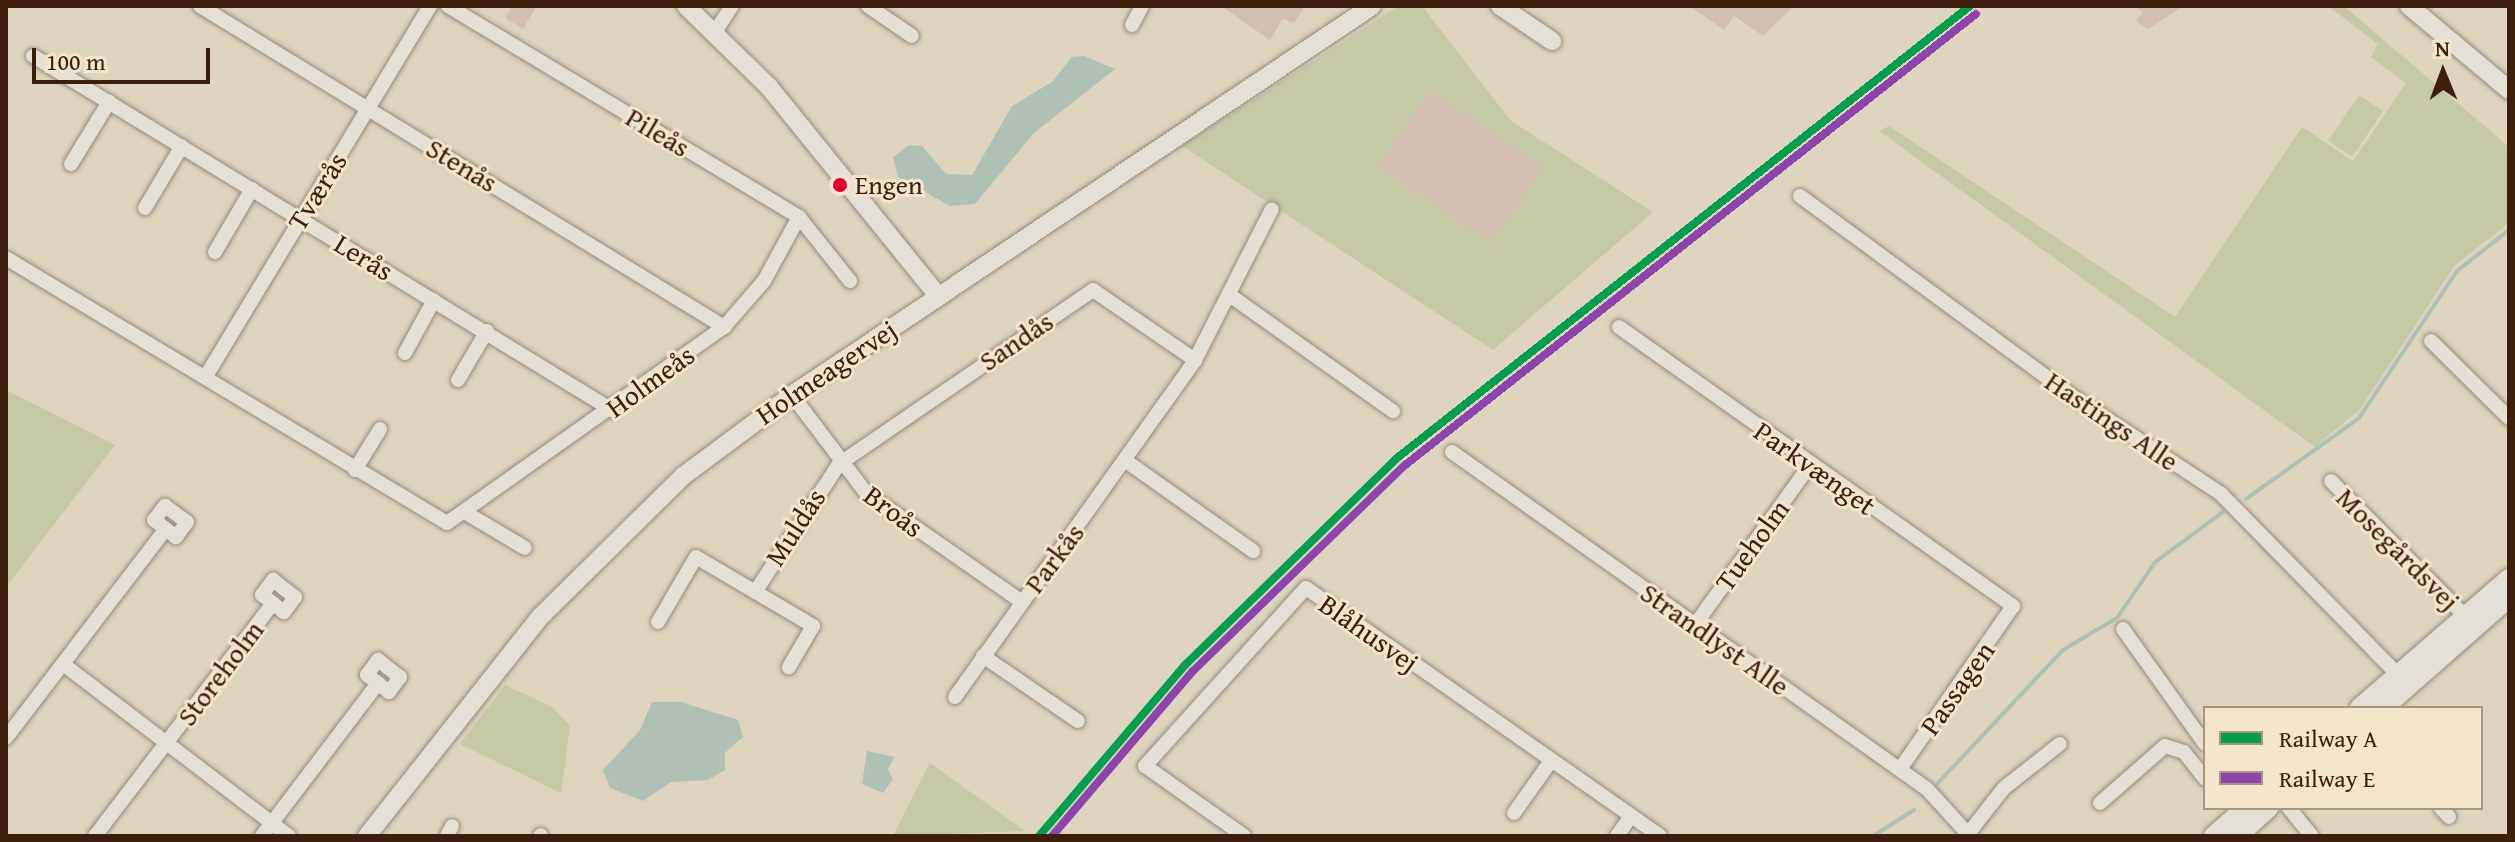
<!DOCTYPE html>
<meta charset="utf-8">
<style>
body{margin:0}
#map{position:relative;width:2515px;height:842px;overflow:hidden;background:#dfd4be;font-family:"Gentium Book Plus",serif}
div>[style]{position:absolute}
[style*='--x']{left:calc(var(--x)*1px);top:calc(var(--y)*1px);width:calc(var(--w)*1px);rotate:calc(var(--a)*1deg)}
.green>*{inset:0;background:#c6c9a5;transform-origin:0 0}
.water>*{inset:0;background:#aec1b4}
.stream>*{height:4px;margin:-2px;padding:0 2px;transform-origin:2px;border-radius:2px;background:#aec1b4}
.building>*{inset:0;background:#d2bfb2;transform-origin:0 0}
.roads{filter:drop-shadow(0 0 2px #958a7c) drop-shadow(0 0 2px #958a7c)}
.minor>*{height:14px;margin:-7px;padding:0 7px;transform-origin:7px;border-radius:7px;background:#e5e0d5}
.tertiary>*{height:18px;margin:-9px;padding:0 9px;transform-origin:9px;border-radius:9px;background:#e5e0d5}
.secondary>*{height:20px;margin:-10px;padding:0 10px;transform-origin:10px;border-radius:10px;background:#e5e0d5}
.rail-1>*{height:8px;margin:-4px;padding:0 4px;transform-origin:4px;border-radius:4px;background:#039f4e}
.rail-2>*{height:8px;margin:-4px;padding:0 4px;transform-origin:4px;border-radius:4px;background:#8e44ad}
.dots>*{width:22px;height:22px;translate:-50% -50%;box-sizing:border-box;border:4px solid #f3e6cc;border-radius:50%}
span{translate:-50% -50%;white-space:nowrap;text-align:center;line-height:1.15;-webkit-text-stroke:6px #f3e6cc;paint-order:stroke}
.bus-label{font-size:26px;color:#3c1e0d}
.left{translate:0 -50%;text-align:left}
.street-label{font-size:28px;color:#3c1e0d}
.frame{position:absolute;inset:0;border:8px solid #3c1e0d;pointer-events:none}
.legend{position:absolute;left:2203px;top:706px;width:280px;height:104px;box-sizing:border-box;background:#f3e6cc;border:2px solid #aa9680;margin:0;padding:10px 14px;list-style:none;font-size:24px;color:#3c1e0d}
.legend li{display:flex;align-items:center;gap:16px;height:40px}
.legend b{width:40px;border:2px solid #aa9680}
.north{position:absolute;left:2403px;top:32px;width:80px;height:80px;-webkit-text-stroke:6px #f3e6cc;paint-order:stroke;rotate:359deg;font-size:22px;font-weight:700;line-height:32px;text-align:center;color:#3c1e0d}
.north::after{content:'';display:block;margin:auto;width:28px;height:36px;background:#3c1e0d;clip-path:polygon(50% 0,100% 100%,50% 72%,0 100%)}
.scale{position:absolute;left:32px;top:48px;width:178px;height:36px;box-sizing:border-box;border:4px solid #3c1e0d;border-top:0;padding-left:10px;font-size:24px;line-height:28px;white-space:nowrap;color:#3c1e0d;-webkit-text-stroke:6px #f3e6cc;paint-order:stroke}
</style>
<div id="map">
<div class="green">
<div style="clip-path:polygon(1398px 6px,1422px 6px,1511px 121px,1653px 212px,1493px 350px,1182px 146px)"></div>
<div style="clip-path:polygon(2328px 6px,2344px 6px,2509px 147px,2509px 223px,2455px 265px,2360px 409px,2315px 447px,1879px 131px,1889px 126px,2175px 317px,2302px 127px,2353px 161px,2406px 83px,2371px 57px,2378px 44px)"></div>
<div style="left:2359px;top:95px;width:29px;height:55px;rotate:34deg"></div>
<div style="clip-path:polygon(6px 390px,115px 445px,6px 587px)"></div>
<div style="clip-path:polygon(505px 685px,552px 707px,570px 726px,561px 793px,460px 744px)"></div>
<div style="clip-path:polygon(930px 763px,1025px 831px,893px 836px)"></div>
</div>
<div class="water">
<div style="clip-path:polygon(1084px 56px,1115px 69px,1034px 133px,975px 204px,950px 206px,898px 177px,893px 157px,909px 145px,922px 146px,946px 174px,972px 175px,1012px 106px,1052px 82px,1072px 57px)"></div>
<div style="clip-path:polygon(652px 702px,681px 702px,738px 720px,743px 737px,725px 753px,725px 770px,708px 780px,671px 782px,643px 801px,610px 788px,603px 770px,640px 730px)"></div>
<div style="clip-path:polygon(867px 751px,895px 757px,888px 769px,893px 779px,883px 793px,862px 784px)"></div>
</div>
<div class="stream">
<div style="--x:2246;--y:499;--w:139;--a:-35.6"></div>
<div style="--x:2359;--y:418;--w:177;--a:-56.3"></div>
<div style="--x:2457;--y:271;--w:66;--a:-38.3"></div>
<div style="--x:1937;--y:784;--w:184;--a:-46.8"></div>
<div style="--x:2063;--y:650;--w:63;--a:-30.7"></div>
<div style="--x:2117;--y:618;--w:68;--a:-55.8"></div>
<div style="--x:2155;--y:562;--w:84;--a:-36.3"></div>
<div style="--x:1873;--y:836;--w:49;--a:-32.4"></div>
</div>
<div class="building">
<div style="clip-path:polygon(512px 6px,537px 6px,523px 29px,505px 18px)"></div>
<div style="clip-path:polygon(1221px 6px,1298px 6px,1303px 9px,1294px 23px,1283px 19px,1270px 40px)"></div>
<div style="clip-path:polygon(1689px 6px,1794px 6px,1763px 36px,1734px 16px,1724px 30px)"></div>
<div style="clip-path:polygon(2134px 6px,2183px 6px,2148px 29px,2136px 21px,2143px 12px)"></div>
<div style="left:1430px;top:90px;width:137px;height:93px;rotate:34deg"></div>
</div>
<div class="roads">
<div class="minor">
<div style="--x:200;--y:6;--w:615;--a:31.49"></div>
<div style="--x:448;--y:6;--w:410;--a:31"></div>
<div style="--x:799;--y:217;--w:82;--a:51.4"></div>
<div style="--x:868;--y:6;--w:53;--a:34.3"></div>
<div style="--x:1132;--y:25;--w:21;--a:-62"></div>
<div style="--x:715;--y:32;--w:31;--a:-57"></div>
<div style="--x:33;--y:56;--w:679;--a:31.44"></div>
<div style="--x:71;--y:164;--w:73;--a:-58.5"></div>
<div style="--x:1800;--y:196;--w:341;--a:36.3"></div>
<div style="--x:2075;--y:398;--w:175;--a:33.3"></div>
<div style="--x:2221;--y:494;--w:253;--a:45.6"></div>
<div style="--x:145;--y:208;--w:72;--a:-59.2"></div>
<div style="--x:215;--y:252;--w:73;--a:-59.6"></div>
<div style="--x:6;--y:258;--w:514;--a:31"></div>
<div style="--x:447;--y:523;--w:339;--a:-35.3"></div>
<div style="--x:724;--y:327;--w:61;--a:-49"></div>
<div style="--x:764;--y:281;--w:73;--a:-61.3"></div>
<div style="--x:1231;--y:296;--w:199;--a:35.4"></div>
<div style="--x:1619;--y:327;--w:483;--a:35.3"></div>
<div style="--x:2013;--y:606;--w:198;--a:124.7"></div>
<div style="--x:2431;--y:341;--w:110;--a:44.6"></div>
<div style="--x:405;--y:353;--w:60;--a:-61.3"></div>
<div style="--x:206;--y:376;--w:433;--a:-58.8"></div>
<div style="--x:458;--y:380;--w:57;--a:-59.4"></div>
<div style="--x:792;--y:395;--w:123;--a:52.9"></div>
<div style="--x:866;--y:493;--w:189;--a:34.9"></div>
<div style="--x:1452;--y:452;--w:582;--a:35.35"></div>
<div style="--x:1927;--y:789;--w:64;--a:47.5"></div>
<div style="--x:1126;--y:461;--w:156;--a:35.3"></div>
<div style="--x:355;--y:470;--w:48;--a:-58.6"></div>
<div style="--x:2331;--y:481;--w:190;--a:45.2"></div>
<div style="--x:165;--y:506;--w:27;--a:36"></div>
<div style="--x:187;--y:522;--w:19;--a:126"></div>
<div style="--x:176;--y:537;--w:28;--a:-142"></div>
<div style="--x:154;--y:520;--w:18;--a:-52"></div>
<div style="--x:468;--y:514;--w:66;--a:30.8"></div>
<div style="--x:273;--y:580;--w:28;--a:38"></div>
<div style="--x:295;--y:597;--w:19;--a:126"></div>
<div style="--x:284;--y:612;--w:28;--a:-142"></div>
<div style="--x:262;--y:595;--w:19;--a:-54"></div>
<div style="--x:755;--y:592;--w:153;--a:-56.7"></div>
<div style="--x:839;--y:464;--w:308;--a:-34.4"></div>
<div style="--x:1093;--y:290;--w:124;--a:34.5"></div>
<div style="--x:658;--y:622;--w:75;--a:-59.7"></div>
<div style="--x:696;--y:557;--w:136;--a:30.5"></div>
<div style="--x:813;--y:626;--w:48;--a:120.3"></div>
<div style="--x:1695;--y:625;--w:197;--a:-54.3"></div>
<div style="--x:2123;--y:629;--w:141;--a:54.5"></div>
<div style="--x:983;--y:656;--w:115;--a:34.4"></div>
<div style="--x:378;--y:660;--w:28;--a:38"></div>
<div style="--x:400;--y:677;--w:19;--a:126"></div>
<div style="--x:389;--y:692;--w:28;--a:-142"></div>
<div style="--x:367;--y:675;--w:19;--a:-54"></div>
<div style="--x:63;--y:664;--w:284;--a:37.3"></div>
<div style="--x:955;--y:697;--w:414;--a:-54.5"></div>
<div style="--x:1195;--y:360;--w:169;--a:-63"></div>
<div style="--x:6;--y:738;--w:263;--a:-52.6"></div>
<div style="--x:2100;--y:803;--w:86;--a:-41.2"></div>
<div style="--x:2165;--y:746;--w:20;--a:18"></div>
<div style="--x:2184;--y:752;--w:34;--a:52"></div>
<div style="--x:2289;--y:808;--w:36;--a:51"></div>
<div style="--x:2441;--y:808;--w:12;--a:48"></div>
<div style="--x:1514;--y:813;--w:64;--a:-54.6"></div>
<div style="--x:1968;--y:834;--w:58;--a:-52"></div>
<div style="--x:2004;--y:788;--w:71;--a:-38.2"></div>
<div style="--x:95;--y:836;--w:293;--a:-52.6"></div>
<div style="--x:262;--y:836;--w:192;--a:-52.8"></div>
<div style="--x:447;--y:836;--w:11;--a:-63"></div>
<div style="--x:540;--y:836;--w:1;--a:-45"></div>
<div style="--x:1244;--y:836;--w:121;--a:-144.7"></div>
<div style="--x:1145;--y:766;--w:240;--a:-47.9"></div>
<div style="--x:1306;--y:588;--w:432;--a:35"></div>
<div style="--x:1617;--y:836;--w:24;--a:-55"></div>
</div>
<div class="tertiary">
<div style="--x:686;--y:6;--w:116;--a:44.3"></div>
<div style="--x:769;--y:87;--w:269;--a:51"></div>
<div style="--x:1500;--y:6;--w:63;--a:33.9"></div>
<div style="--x:2409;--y:6;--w:131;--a:40"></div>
<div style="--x:367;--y:836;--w:279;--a:-51.7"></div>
<div style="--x:540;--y:617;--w:201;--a:-44.6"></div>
<div style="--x:683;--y:476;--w:136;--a:-36.6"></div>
<div style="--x:792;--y:395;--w:698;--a:-33.85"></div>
</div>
<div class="secondary">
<div style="--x:2360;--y:708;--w:197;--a:-40.9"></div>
<div style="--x:2383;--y:708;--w:168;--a:-41.4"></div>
<div style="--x:2214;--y:836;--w:43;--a:-41.2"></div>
<div style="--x:2237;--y:836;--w:42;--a:-42.1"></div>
</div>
</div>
<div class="rail-1">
<div style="--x:1039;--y:836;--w:225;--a:-49.5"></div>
<div style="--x:1185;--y:665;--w:296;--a:-44.3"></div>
<div style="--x:1397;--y:458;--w:730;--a:-38.27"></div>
</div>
<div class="rail-2">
<div style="--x:1052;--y:836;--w:216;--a:-49.5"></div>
<div style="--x:1192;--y:672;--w:296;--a:-44.2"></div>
<div style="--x:1404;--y:466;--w:729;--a:-38.32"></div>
</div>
<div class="dots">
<div style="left:840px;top:185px;background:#e4002b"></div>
</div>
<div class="bus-label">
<span class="left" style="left:855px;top:185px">Engen</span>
</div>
<div class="street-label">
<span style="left:658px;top:132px;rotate:31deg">Pileås</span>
<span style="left:462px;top:165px;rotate:31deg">Stenås</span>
<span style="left:317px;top:191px;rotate:-58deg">Tværås</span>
<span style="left:364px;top:257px;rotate:31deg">Lerås</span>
<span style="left:1016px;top:341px;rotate:-34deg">Sandås</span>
<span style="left:826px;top:372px;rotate:-34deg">Holmeagervej</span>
<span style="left:650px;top:381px;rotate:-36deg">Holmeås</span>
<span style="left:2112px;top:421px;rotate:34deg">Hastings Alle</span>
<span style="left:1815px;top:468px;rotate:35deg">Parkvænget</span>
<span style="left:894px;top:511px;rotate:37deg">Broås</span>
<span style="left:795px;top:527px;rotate:-57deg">Muldås</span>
<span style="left:1752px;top:545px;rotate:-54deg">Tueholm</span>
<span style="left:2398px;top:549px;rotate:45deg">Mosegårdsvej</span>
<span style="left:1054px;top:558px;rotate:-53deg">Parkås</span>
<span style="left:1369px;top:633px;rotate:35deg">Blåhusvej</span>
<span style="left:1715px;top:639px;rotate:35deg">Strandlyst Alle</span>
<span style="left:220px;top:673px;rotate:-53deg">Storeholm</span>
<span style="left:1957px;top:688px;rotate:-55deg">Passagen</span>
</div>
<div class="frame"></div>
<ul class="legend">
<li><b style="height:10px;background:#039f4e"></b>Railway A</li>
<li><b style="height:10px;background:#8e44ad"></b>Railway E</li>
</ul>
<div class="north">N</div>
<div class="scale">100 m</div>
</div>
